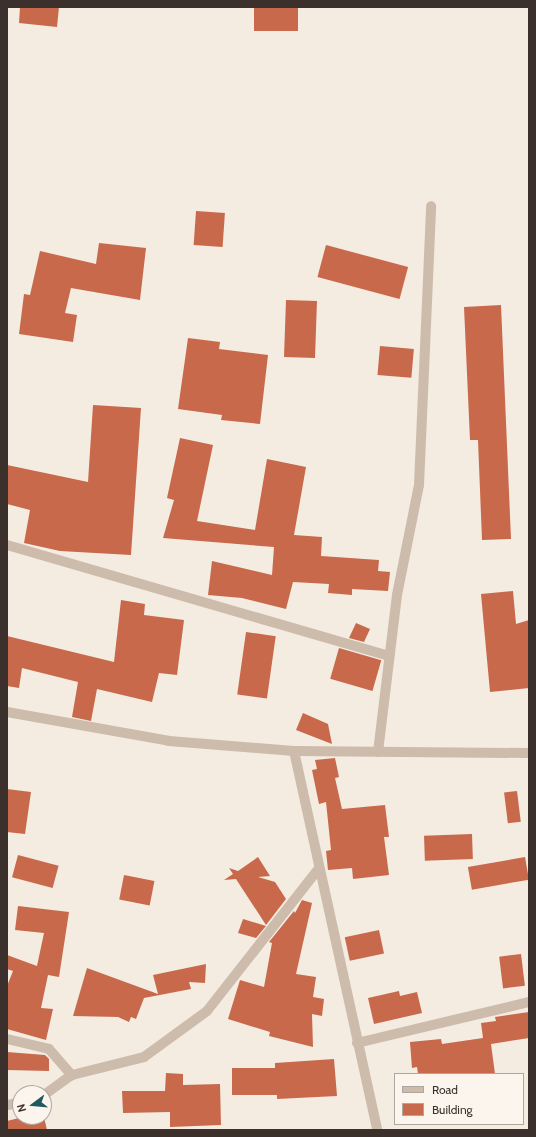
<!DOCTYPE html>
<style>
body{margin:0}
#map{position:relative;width:536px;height:1137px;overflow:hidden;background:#f4ebe1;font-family:Cabin,sans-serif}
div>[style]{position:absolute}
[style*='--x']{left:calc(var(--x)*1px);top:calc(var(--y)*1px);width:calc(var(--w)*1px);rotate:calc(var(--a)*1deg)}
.building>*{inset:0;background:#c8694b;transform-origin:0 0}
.minor>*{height:10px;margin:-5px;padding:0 5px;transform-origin:5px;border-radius:5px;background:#cdbbac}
span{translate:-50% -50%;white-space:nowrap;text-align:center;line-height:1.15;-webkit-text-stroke:4px #fbf5ee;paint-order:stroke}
.frame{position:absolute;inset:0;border:8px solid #3b302b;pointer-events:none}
.legend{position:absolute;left:394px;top:1073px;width:130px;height:52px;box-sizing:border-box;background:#fbf5ee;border:1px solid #aea6a0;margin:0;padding:5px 7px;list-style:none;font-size:12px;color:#3b302b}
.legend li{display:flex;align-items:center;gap:8px;height:20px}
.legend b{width:20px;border:1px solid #aea6a0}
.north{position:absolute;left:12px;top:1085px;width:40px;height:40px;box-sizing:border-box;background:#fbf5ee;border:1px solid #aea6a0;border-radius:50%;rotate:254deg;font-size:11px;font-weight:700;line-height:16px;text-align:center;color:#3b302b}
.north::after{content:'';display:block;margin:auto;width:14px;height:18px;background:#1f5a5e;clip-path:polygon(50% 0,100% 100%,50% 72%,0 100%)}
</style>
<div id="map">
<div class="building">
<div style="clip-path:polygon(20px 7px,59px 7px,57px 27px,19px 23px)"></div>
<div style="left:254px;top:7px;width:44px;height:24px"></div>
<div style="left:196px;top:211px;width:29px;height:34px;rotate:4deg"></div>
<div style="clip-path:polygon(99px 243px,146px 248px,140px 300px,71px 288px,65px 313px,77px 315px,73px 342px,19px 334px,24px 294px,30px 295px,40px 251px,96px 264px)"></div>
<div style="left:326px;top:245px;width:85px;height:33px;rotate:15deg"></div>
<div style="left:286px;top:300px;width:31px;height:57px;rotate:2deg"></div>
<div style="clip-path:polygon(501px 305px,511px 539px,482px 540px,478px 440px,470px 440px,464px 307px)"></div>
<div style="clip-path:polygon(188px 338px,220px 342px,219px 349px,268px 355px,260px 424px,221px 420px,222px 415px,178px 409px)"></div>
<div style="left:380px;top:346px;width:34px;height:29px;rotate:5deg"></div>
<div style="clip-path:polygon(93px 405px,141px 408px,131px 555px,60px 551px,24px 543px,30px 510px,7px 504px,7px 465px,88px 482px)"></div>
<div style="clip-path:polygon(180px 438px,213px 445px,197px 521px,255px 530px,267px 459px,306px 467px,294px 535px,322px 537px,321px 556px,379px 560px,378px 571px,390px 572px,388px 591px,352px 589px,352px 595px,328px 593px,329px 584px,293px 582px,286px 609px,242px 598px,208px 595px,212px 561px,272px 575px,274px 547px,163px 538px,174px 500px,167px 498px)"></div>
<div style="clip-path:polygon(513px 591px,516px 624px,529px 620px,529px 688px,490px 692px,481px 594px)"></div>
<div style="clip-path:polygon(121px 600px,145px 604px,144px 615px,184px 620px,177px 675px,159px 673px,152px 702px,97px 689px,91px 721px,72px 717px,78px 682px,22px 668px,19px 688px,7px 686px,7px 636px,114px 662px)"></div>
<div style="clip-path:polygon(356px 623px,370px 629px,364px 642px,349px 638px)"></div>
<div style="left:246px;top:632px;width:30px;height:63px;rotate:8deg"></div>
<div style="left:339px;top:648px;width:44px;height:32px;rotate:16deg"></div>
<div style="clip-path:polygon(303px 713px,328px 724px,332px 744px,296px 730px)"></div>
<div style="clip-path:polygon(335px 758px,339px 777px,335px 778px,342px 809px,385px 805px,389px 837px,384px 837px,389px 875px,353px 879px,352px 868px,328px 870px,326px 851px,331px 850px,326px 802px,319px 804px,312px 770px,317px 769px,315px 760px)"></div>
<div style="clip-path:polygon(7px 789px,31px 792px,25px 834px,7px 832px)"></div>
<div style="left:517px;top:791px;width:31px;height:13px;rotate:83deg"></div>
<div style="left:472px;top:834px;width:25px;height:48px;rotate:88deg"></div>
<div style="left:18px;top:855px;width:42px;height:23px;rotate:15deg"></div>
<div style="clip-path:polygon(258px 857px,270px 876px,258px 877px,275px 882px,286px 899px,266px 925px,236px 879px,224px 880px,233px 874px,229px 868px,238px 871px)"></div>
<div style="left:525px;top:857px;width:23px;height:58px;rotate:80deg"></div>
<div style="left:124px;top:875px;width:31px;height:25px;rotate:11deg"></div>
<div style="clip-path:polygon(302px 900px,312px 903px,296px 974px,316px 977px,313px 997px,324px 999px,322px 1016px,312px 1014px,313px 1047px,269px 1036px,270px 1032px,228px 1019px,240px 980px,264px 987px,272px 943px,269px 942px,294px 911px,295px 913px)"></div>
<div style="clip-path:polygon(18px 906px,69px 912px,59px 977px,48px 975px,41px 1008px,53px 1009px,46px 1040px,7px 1029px,7px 986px,13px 971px,7px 969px,7px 955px,37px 966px,44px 933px,15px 930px)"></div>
<div style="clip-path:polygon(243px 919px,266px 926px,256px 938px,238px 933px)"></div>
<div style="left:379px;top:930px;width:24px;height:35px;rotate:78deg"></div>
<div style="left:521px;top:954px;width:32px;height:22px;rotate:83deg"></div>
<div style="clip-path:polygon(206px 964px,205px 983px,189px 982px,191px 989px,144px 998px,136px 1019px,131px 1017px,129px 1022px,118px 1017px,73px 1016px,87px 968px,158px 994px,153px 975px)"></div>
<div style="clip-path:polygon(399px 991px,400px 996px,417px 992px,422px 1013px,374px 1024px,368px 998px)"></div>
<div style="clip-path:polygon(529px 1012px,529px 1038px,491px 1044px,495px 1074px,418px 1074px,417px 1067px,412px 1068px,410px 1042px,441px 1039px,442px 1044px,483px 1038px,481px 1023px,496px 1021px,495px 1017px)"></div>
<div style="clip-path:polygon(7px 1052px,45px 1055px,49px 1059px,49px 1071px,7px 1070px)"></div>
<div style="clip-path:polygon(334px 1059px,337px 1096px,277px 1099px,277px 1095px,232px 1095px,232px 1068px,275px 1068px,275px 1063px)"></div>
<div style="clip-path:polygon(166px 1073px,183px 1074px,183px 1085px,220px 1084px,221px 1125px,170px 1127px,170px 1112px,123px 1113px,122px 1091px,165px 1091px)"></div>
<div style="clip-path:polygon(23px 1117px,44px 1117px,47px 1130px,7px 1130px,7px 1121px)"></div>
</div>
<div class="minor">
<div style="--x:7;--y:545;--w:398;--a:16.2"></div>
<div style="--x:7;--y:712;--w:165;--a:10.1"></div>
<div style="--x:169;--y:741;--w:125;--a:4.6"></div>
<div style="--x:294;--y:751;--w:235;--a:0.5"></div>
<div style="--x:294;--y:751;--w:388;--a:77.6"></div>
<div style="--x:378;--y:752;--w:158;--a:-83.1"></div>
<div style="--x:397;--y:595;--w:112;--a:-78.7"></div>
<div style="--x:419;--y:485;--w:279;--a:-87.5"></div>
<div style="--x:7;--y:1039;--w:43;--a:13.4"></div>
<div style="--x:49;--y:1049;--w:35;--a:49"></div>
<div style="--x:357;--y:1043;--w:177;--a:-13.4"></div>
<div style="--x:44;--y:1095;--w:34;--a:-36"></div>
<div style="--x:72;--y:1075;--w:74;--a:-14"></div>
<div style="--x:144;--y:1057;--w:78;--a:-36.1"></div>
<div style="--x:207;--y:1011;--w:182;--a:-51.9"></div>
<div style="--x:7;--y:1105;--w:13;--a:-9"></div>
</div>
<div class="frame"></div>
<ul class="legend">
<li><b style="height:5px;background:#cdbbac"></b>Road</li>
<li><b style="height:11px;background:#c8694b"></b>Building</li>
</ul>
<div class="north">N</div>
</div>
